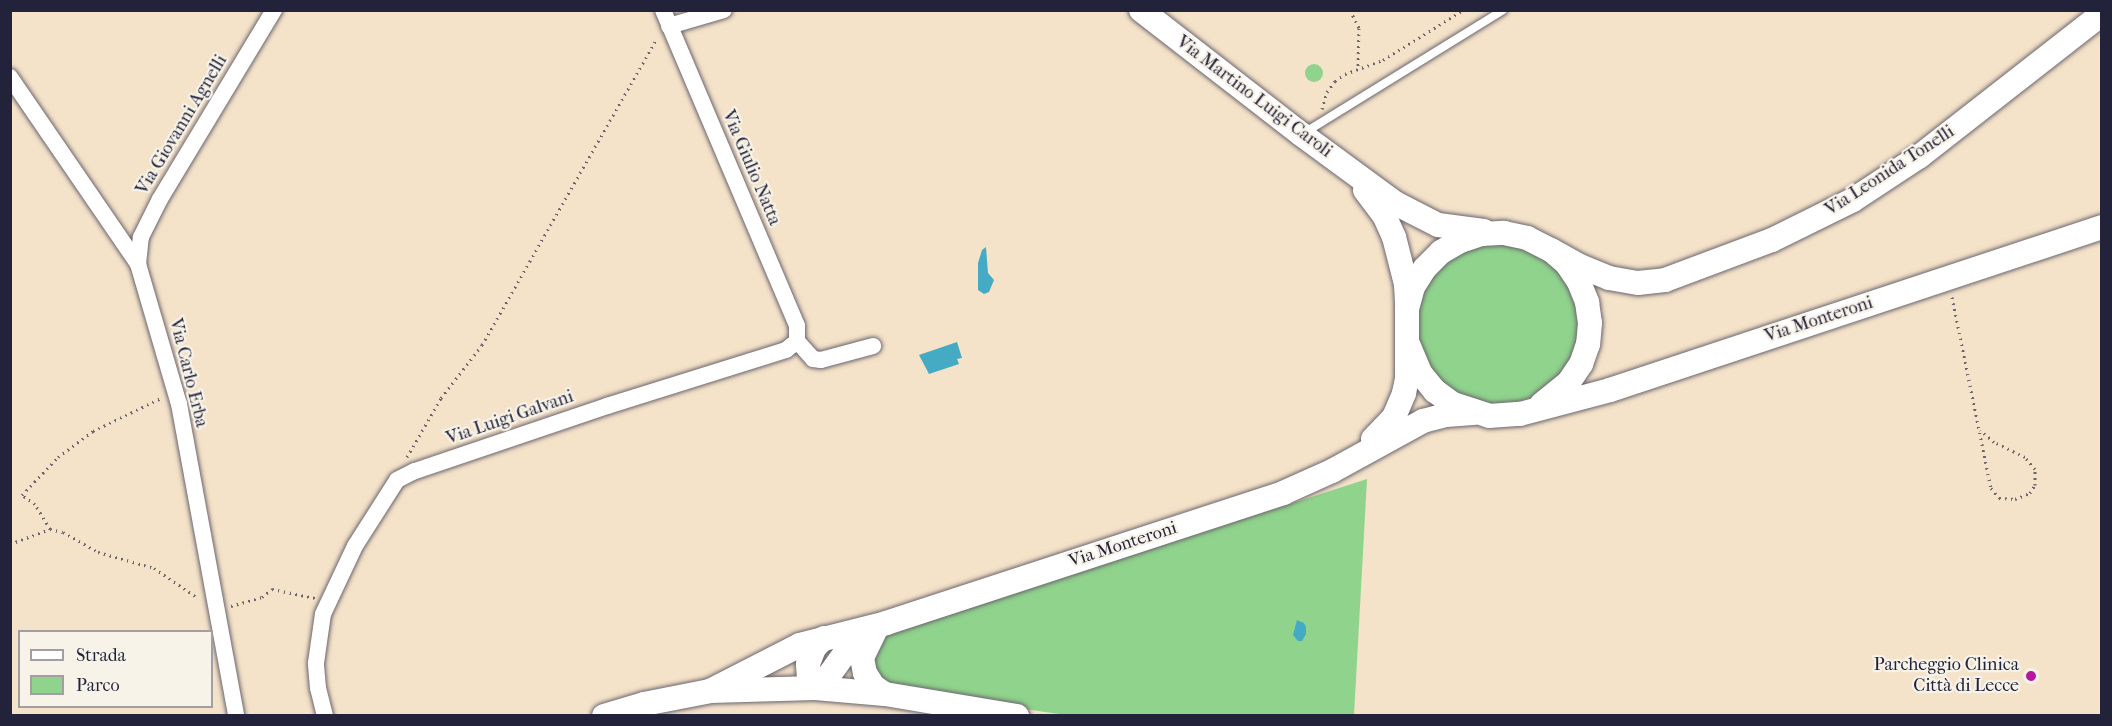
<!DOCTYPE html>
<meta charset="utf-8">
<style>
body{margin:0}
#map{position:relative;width:2112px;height:726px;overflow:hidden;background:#f4e2c9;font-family:"IM FELL French Canon",serif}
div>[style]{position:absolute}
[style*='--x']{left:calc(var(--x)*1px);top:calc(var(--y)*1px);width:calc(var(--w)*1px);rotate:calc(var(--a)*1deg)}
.green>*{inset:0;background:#8fd38c}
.round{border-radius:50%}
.water>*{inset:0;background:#45abc5}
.path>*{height:3px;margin-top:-1.5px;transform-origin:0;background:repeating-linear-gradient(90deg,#6c656d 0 1.5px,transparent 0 6px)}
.roads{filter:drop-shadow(0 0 2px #6c656d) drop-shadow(0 0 2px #6c656d)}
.lane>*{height:8px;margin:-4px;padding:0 4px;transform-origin:4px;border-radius:4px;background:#fff}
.street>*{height:16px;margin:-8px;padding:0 8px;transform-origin:8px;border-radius:8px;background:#fff}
.secondary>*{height:24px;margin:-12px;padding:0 12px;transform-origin:12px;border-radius:12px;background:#fff}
.dots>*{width:16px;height:16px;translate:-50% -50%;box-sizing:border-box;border:3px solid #f7f3e8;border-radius:50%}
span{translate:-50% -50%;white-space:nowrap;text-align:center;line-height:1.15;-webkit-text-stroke:4.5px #f7f3e8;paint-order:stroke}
.street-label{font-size:18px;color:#22223b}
.poi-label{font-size:18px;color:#22223b}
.right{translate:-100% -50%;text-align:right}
.frame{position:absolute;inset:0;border:12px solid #22223b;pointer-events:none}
.legend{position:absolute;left:18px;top:630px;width:195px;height:78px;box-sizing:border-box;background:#f7f3e8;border:2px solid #a29fa3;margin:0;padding:8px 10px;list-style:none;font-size:18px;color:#22223b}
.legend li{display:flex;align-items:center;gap:12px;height:30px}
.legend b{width:30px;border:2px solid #a29fa3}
</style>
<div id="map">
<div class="green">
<div class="round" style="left:1305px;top:64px;width:18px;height:18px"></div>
<div class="round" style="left:1416px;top:243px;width:162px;height:162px"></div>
<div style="clip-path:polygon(1367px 479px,1354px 715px,1066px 715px,909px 692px,877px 681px,870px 657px,884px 637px,892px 633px)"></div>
</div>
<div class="water">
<div style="clip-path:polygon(986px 247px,988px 273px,994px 280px,989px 292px,984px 294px,978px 290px,978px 263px,982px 250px)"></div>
<div style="clip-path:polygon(957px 342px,962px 358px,957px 359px,959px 364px,929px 374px,919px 355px)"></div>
<div style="clip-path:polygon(1297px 620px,1304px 623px,1306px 627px,1306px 634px,1302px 641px,1298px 641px,1293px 635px)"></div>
</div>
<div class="path">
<div style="--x:1350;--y:10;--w:20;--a:63"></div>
<div style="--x:1359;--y:28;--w:42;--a:91.4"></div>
<div style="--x:1322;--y:109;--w:18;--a:-74"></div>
<div style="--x:1327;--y:92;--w:14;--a:-54"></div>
<div style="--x:1335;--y:81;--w:12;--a:-35"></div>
<div style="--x:1345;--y:74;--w:40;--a:-20.2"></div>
<div style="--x:1383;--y:60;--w:94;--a:-32"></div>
<div style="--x:1952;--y:297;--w:195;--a:78.5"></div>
<div style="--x:1991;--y:488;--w:13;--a:51"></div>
<div style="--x:1999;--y:498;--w:16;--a:4"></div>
<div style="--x:2015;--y:499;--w:16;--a:-22"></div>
<div style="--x:2030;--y:493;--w:9;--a:-58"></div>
<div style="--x:2035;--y:485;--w:16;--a:-90"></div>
<div style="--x:2035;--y:469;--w:16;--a:-130"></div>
<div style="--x:2025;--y:457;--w:34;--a:-154"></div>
<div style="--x:1994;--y:442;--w:18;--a:-139"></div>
<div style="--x:407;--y:457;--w:68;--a:-60"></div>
<div style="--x:441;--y:398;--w:67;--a:-52.3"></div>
<div style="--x:482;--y:345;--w:353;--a:-60.3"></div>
<div style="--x:50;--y:529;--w:29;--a:-121"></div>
<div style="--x:35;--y:504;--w:16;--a:-145"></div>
<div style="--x:22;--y:495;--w:52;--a:-46.5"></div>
<div style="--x:58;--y:457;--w:44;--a:-36.6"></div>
<div style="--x:93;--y:431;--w:76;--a:-25.9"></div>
<div style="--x:10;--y:544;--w:43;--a:-20.6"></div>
<div style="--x:50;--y:529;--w:13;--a:13"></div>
<div style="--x:63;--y:532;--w:40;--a:29.7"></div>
<div style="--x:98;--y:552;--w:58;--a:15.9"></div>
<div style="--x:154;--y:568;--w:53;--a:34.3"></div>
<div style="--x:231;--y:606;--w:32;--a:-16"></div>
<div style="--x:262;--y:597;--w:13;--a:-39"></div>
<div style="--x:272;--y:589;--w:44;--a:11.8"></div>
</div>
<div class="roads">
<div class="lane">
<div style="--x:1304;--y:133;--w:234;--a:-31.7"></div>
</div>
<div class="street">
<div style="--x:663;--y:10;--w:343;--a:67"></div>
<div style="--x:797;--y:326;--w:15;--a:90"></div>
<div style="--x:669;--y:26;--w:57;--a:-16.2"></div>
<div style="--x:10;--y:77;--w:227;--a:55.6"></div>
<div style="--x:138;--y:264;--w:146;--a:73.7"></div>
<div style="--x:179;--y:404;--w:317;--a:79.6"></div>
<div style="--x:138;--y:264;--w:27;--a:-84"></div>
<div style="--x:141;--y:237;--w:42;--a:-63.4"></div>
<div style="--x:160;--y:199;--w:221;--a:-58.9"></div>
<div style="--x:325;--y:716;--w:29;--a:-104"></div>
<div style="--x:318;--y:688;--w:25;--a:-95"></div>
<div style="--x:316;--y:663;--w:49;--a:-81.9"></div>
<div style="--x:323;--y:614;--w:75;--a:-64.8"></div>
<div style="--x:355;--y:546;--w:78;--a:-57.5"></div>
<div style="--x:397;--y:480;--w:20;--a:-27"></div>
<div style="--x:415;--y:471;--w:203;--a:-18.7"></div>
<div style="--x:607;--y:406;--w:188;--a:-17.4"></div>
<div style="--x:786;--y:350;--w:14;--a:-39"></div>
<div style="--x:797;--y:341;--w:24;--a:48"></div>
<div style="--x:813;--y:359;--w:8;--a:7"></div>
<div style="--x:821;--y:360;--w:54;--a:-15.1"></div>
</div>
<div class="secondary">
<div style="--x:1141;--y:10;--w:202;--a:37.8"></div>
<div style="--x:1301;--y:134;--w:117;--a:36.3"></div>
<div style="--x:1395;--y:203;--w:48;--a:27.1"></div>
<div style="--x:1438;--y:225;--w:46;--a:7.4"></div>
<div style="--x:1365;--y:190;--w:34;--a:53"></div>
<div style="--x:1385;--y:217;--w:22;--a:66"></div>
<div style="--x:1394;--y:237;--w:49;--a:75.7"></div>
<div style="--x:1406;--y:284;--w:20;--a:87"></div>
<div style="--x:1551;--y:250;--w:35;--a:29"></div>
<div style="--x:1582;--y:267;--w:29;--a:22"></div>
<div style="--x:1609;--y:278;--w:29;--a:10"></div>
<div style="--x:1638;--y:283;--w:27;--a:-6"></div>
<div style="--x:1665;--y:280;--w:114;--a:-20.5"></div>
<div style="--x:1772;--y:240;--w:90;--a:-26.3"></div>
<div style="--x:1853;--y:200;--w:80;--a:-33.3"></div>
<div style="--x:1920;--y:156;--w:231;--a:-38"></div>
<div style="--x:1408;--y:344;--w:33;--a:67"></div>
<div style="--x:1421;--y:374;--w:22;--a:51"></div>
<div style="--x:1435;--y:391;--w:22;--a:36"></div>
<div style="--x:1453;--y:404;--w:38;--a:18"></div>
<div style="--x:1489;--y:416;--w:31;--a:-4"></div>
<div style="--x:1520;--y:414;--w:93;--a:-14.9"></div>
<div style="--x:1610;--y:390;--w:518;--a:-18.33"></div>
<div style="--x:1373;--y:439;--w:30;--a:-46"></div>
<div style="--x:1394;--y:417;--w:26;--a:-67"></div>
<div style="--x:1404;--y:393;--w:14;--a:-78"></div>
<div style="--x:1407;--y:379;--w:70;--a:-90"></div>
<div style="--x:1407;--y:309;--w:23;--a:-75"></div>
<div style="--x:1413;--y:287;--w:22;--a:-58"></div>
<div style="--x:1425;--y:268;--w:23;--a:-45"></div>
<div style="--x:1441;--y:252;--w:22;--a:-30"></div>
<div style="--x:1460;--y:241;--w:23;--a:-18"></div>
<div style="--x:1482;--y:234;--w:22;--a:-3"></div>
<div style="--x:1504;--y:233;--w:24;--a:12"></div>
<div style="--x:1527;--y:238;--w:27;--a:27"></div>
<div style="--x:1551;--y:250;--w:21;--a:41"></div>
<div style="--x:1567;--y:264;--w:22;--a:56"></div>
<div style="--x:1579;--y:282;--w:22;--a:68"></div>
<div style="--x:1587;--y:302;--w:21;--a:82"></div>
<div style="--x:1590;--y:323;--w:21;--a:95"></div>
<div style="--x:1588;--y:344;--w:21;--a:109"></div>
<div style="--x:1581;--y:364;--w:22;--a:124"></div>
<div style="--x:1569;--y:382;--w:35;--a:141"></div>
<div style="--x:875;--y:631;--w:30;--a:116"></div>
<div style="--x:862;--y:658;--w:15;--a:79"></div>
<div style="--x:865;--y:673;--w:15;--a:58"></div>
<div style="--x:873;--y:686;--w:14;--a:34"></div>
<div style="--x:815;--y:688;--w:16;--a:-40"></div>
<div style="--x:827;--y:678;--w:31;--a:-54"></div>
<div style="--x:845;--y:653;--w:39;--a:-38"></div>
<div style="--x:815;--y:688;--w:11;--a:-124"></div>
<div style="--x:809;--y:679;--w:15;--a:-94"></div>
<div style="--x:808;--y:664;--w:17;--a:-69"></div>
<div style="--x:814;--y:648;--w:14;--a:-45"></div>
<div style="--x:710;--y:691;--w:101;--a:-27.1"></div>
<div style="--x:800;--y:645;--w:89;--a:-14.3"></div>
<div style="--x:886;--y:623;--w:418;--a:-18.1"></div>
<div style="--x:1283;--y:493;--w:54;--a:-24.2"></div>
<div style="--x:1332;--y:471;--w:104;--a:-28.8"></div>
<div style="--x:1423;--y:421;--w:24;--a:-15"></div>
<div style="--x:1446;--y:415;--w:27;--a:-4"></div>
<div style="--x:604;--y:716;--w:42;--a:-16.7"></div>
<div style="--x:644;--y:704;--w:67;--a:-11.1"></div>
<div style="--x:710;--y:691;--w:105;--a:-1.6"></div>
<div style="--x:815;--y:688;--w:70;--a:4.9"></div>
<div style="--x:885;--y:694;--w:134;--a:9.5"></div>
</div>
</div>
<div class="dots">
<div style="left:2031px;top:676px;background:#b5179e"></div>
</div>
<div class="street-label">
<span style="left:1254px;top:97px;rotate:37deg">Via Martino Luigi Caroli</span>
<span style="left:182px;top:125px;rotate:-59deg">Via Giovanni Agnelli</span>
<span style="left:751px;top:168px;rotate:67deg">Via Giulio Natta</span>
<span style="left:1890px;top:171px;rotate:-33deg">Via Leonida Tonelli</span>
<span style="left:1819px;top:320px;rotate:-18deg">Via Monteroni</span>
<span style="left:188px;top:373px;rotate:76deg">Via Carlo Erba</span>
<span style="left:510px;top:418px;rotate:-19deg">Via Luigi Galvani</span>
<span style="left:1123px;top:545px;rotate:-18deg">Via Monteroni</span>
</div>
<div class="poi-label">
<span class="right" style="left:2019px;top:676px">Parcheggio Clinica<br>Città di Lecce</span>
</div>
<div class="frame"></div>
<ul class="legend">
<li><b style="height:8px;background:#fff"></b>Strada</li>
<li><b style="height:16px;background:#8fd38c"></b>Parco</li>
</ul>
</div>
